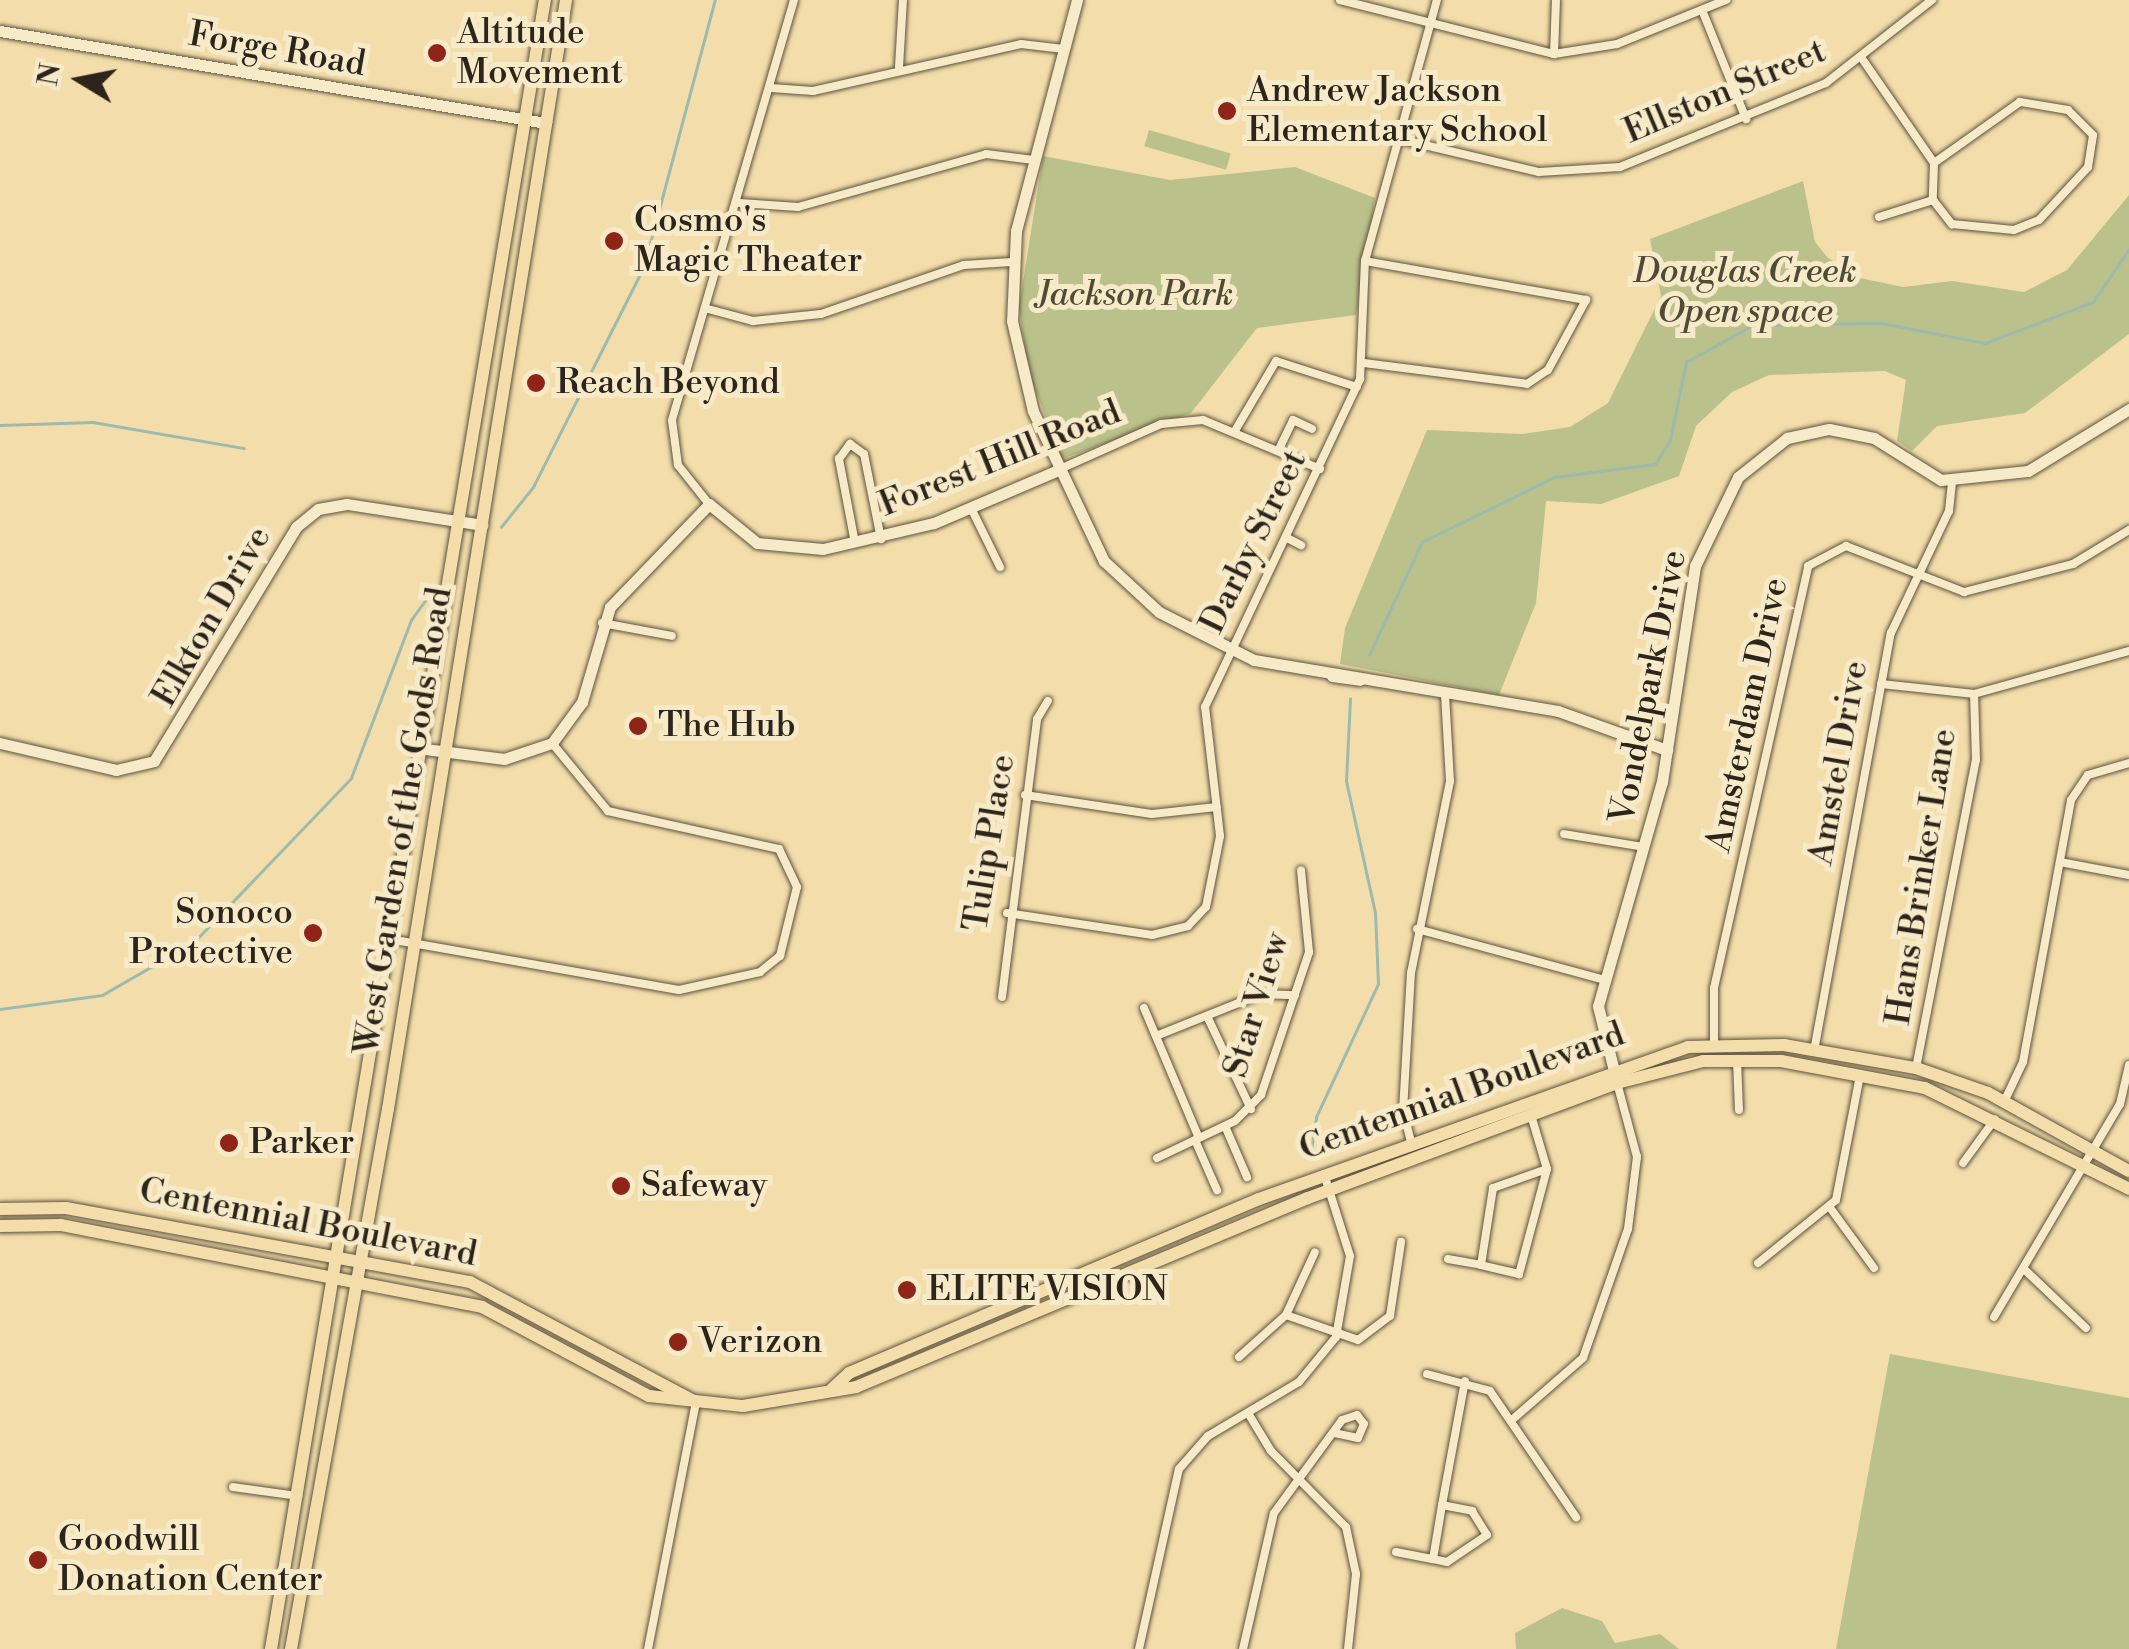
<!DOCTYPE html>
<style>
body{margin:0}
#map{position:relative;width:2129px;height:1649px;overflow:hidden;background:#f3deab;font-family:"Libre Bodoni",serif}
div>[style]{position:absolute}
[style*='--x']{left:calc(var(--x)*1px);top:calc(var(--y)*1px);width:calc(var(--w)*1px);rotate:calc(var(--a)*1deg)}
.green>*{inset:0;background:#bac18a;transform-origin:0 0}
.stream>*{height:2.5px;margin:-1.25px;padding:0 1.25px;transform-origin:1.25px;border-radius:1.25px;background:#9cbbae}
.roads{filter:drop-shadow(0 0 2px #5e523f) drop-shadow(0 0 2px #5e523f)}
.street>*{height:8px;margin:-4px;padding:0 4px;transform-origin:4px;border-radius:4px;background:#f7eac8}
.secondary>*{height:11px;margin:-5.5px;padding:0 5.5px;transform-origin:5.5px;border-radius:5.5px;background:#f7eac8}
.primary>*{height:12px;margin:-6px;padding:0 6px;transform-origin:6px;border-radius:6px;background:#f3deab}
.dots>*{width:28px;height:28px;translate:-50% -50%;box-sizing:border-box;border:5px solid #f7eac8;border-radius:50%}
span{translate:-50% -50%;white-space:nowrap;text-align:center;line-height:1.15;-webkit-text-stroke:10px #f7eac8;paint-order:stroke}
.poi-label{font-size:35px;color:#2d241b}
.left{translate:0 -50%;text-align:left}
.right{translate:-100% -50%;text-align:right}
.street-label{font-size:35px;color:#2d241b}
.park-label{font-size:35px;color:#504b37;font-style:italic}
.north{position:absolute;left:30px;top:30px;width:100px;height:100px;-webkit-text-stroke:8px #f7eac8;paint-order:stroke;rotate:280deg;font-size:28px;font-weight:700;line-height:40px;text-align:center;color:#2d241b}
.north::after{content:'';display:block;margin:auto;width:35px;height:45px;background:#2d241b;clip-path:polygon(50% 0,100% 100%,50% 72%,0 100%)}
</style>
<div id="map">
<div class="green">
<div style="left:1149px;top:130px;width:85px;height:17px;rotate:16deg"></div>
<div style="clip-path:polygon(1043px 156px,1170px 180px,1295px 167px,1375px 198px,1356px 315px,1257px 328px,1191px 413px,1062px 459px,1028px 371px,1019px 307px)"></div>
<div style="clip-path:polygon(1803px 181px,1815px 242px,1828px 258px,1860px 278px,1903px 287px,1952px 281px,2024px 292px,2067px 270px,2129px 195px,2129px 334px,2025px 413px,1937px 426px,1912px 451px,1897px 441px,1906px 380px,1885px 371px,1769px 375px,1732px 392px,1696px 426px,1679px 476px,1601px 504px,1546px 501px,1536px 603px,1499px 695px,1340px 664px,1345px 628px,1427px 430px,1522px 434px,1570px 427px,1608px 403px,1661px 296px,1650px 239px)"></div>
<div style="clip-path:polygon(1890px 1354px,2129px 1398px,2129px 1649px,1836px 1649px)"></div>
<div style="clip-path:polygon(1562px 1608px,1602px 1621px,1615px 1643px,1660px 1634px,1679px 1649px,1516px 1649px,1515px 1633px)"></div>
</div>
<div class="stream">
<div style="--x:0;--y:425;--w:93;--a:-1.8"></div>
<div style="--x:93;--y:422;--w:153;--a:9.8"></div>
<div style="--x:501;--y:527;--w:51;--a:-51.3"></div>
<div style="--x:533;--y:487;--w:247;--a:-63.3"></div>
<div style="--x:644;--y:266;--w:275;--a:-75.1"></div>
<div style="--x:1369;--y:655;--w:125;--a:-64.9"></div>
<div style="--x:1422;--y:542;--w:147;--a:-26.2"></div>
<div style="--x:1554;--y:477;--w:102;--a:-7.3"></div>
<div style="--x:1655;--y:464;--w:28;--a:-58"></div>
<div style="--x:1670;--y:440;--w:80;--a:-78.4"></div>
<div style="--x:1686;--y:362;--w:77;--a:-28.9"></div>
<div style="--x:1753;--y:325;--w:128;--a:-0.9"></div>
<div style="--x:1881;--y:323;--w:106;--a:10.9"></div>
<div style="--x:1985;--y:343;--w:116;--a:-20.8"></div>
<div style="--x:2093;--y:302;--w:64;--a:-55.8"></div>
<div style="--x:0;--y:1009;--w:103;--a:-7.8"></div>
<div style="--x:102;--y:995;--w:106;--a:-29.9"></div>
<div style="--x:194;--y:942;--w:227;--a:-46.2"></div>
<div style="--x:351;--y:778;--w:169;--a:-69.2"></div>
<div style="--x:411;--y:620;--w:34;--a:-54"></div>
<div style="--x:1311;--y:1150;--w:33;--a:-81"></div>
<div style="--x:1316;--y:1117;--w:147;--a:-65"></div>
<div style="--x:1378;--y:984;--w:71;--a:-92.4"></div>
<div style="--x:1375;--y:913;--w:135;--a:-102.4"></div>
<div style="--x:1346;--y:781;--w:82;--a:-87.2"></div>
</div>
<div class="roads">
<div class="street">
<div style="--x:1340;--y:0;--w:221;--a:14.2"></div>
<div style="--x:1554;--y:54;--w:64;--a:-9"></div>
<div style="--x:1617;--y:44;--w:118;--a:-22"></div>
<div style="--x:1702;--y:10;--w:118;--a:68"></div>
<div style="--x:1554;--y:54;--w:54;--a:-87.9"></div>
<div style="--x:1863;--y:60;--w:125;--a:55.4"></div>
<div style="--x:1934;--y:163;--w:37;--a:92"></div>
<div style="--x:1933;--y:200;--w:31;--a:52"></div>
<div style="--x:1952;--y:224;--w:62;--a:5.5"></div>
<div style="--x:2014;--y:230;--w:27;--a:-22"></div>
<div style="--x:2039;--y:220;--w:72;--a:-47.2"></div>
<div style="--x:2088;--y:167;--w:32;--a:-81"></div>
<div style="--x:2093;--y:135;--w:35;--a:-135"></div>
<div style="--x:2068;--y:110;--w:49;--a:-170.5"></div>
<div style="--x:2020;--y:102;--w:105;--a:144.7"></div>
<div style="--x:899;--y:67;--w:67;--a:-86.6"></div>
<div style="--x:771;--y:88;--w:42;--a:4.1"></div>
<div style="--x:813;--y:91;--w:213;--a:-12.7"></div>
<div style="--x:1021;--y:44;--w:43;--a:6.6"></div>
<div style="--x:1399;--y:139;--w:144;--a:13.3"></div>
<div style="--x:1539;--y:172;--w:81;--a:-3.5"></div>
<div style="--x:1620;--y:167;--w:222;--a:-22.2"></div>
<div style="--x:1826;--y:83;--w:135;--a:-38.1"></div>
<div style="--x:740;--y:203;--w:58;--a:3.9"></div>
<div style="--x:798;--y:207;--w:195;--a:-15.7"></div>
<div style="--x:986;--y:154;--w:48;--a:7.1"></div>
<div style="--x:1879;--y:217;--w:57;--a:-17.5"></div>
<div style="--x:708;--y:309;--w:47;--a:14.9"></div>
<div style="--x:753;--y:321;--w:68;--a:-5.9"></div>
<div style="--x:821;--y:314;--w:151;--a:-18.9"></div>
<div style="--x:964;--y:265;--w:48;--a:-3.6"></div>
<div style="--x:1364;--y:363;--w:164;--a:7.3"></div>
<div style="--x:1527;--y:384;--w:25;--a:-34"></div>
<div style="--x:1548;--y:370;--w:80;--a:-61.5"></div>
<div style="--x:1586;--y:300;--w:224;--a:-170"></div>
<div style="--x:1236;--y:429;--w:79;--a:-59.5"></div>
<div style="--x:1276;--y:361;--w:85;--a:17.8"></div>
<div style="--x:1279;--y:449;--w:32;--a:-64"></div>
<div style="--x:1293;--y:420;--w:21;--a:25"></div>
<div style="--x:1060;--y:469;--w:111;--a:-24"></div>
<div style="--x:1161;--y:424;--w:42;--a:-5.4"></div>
<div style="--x:1203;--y:420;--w:127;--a:22.7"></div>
<div style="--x:709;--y:504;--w:50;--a:-128.5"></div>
<div style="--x:678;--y:465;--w:45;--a:-97.6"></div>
<div style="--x:672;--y:420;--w:437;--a:-73.8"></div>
<div style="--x:971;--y:508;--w:66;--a:63.8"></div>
<div style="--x:1287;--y:538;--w:16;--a:27"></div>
<div style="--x:855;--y:543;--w:86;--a:-100.8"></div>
<div style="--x:839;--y:459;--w:19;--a:-54"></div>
<div style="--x:850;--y:444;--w:17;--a:36"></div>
<div style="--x:864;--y:454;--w:87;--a:78.7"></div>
<div style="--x:602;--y:623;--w:71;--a:10.5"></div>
<div style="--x:1881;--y:684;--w:94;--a:6.1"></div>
<div style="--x:1974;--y:694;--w:161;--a:-15.5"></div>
<div style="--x:1025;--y:795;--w:128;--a:8.5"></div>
<div style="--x:1152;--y:814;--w:65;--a:-6.1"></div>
<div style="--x:1564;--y:834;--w:81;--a:9.2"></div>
<div style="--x:2060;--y:862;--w:70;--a:10.7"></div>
<div style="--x:1007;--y:913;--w:147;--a:8.6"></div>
<div style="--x:1152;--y:935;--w:37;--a:-14"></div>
<div style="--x:1188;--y:926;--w:26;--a:-47"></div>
<div style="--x:1206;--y:907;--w:72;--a:-78.8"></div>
<div style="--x:1220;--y:836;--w:130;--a:-96.6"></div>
<div style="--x:1205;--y:707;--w:363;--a:-64.7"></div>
<div style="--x:1360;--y:379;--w:118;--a:-87.6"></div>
<div style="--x:1365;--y:261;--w:271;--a:-74.6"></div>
<div style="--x:1417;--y:929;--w:195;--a:15.2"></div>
<div style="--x:395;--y:940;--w:288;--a:10"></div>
<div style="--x:679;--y:990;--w:83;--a:-12.5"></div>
<div style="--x:760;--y:972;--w:26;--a:-39"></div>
<div style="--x:780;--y:956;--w:71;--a:-76.2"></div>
<div style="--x:797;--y:887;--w:42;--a:-115.3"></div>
<div style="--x:779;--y:849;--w:175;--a:-167.5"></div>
<div style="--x:608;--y:811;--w:88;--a:-129.5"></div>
<div style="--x:1002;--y:997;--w:280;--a:-82.8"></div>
<div style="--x:1037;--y:719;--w:21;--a:-59"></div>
<div style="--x:1144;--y:1008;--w:141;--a:67.1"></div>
<div style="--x:1207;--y:1016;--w:103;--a:64.7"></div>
<div style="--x:1156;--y:1036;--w:113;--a:-21.8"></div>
<div style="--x:1261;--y:994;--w:34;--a:2"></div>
<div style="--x:1714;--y:1043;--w:55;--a:-90"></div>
<div style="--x:1714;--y:988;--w:432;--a:-77.4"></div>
<div style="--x:1808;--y:566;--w:43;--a:-27.8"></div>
<div style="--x:1846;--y:546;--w:127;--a:21.3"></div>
<div style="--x:1964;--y:592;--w:113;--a:-14.4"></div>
<div style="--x:2073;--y:564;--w:66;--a:-31.3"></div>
<div style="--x:1814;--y:1051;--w:425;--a:-79.6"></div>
<div style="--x:1891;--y:633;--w:135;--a:-64.6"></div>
<div style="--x:1949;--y:511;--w:30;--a:-84"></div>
<div style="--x:1737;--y:1059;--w:51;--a:87.8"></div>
<div style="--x:1916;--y:1068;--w:314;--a:-79"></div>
<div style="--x:1976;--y:760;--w:66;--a:-91.7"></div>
<div style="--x:2004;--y:1102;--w:44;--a:-64.6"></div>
<div style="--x:2023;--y:1062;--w:266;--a:-79.6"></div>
<div style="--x:2071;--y:800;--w:30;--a:-56"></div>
<div style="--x:2088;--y:775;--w:43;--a:-16.3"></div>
<div style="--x:1531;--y:1115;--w:56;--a:73.5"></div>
<div style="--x:1225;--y:1126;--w:56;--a:66.7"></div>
<div style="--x:1195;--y:1140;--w:55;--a:66.3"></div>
<div style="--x:1411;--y:1142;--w:32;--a:-104"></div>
<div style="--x:1403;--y:1111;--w:138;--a:-86.7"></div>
<div style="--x:1411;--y:973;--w:196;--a:-78.5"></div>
<div style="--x:1450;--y:781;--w:86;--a:-93.3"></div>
<div style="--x:1157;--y:1158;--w:86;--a:-25.4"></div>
<div style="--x:1235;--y:1121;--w:37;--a:-45"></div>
<div style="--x:1261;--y:1095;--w:151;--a:-71.4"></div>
<div style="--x:1309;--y:952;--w:82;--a:-95.6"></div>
<div style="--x:1963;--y:1163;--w:54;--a:-54"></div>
<div style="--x:1547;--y:1169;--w:109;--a:104.9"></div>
<div style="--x:1519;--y:1274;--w:39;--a:-167"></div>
<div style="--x:1481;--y:1265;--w:78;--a:-81.1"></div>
<div style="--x:1493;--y:1188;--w:57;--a:-19.4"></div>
<div style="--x:1831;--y:1209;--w:73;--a:53.9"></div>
<div style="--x:1448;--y:1259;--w:34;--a:10"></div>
<div style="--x:1758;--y:1263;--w:100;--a:-38.9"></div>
<div style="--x:1836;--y:1200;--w:127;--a:-79.1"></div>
<div style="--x:2025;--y:1270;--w:84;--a:43.6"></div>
<div style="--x:1286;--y:1315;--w:76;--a:19.1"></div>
<div style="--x:1358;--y:1340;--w:40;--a:-37"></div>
<div style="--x:1390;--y:1316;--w:75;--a:-81.5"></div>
<div style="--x:1994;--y:1317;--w:247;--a:-59.4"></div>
<div style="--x:2120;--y:1104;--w:40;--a:-77"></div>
<div style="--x:1239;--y:1357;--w:63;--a:-41.8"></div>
<div style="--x:1286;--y:1315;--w:69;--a:-65.3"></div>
<div style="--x:1427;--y:1374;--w:65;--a:15.1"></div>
<div style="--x:1490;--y:1391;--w:153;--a:55.7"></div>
<div style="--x:1248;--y:1413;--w:44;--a:58.8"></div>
<div style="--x:1271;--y:1451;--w:107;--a:45.4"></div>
<div style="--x:1346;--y:1527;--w:48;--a:78"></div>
<div style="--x:1356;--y:1574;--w:75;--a:96.1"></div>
<div style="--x:1513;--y:1419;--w:93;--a:-41.1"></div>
<div style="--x:1583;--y:1358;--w:137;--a:-70.8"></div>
<div style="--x:1628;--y:1229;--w:73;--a:-82.9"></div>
<div style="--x:1637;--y:1157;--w:77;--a:-105.1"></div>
<div style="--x:233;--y:1487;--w:66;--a:7.9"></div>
<div style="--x:1442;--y:1505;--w:31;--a:11"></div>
<div style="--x:1472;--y:1511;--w:28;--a:58"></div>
<div style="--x:1487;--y:1535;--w:48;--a:146"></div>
<div style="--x:1447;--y:1562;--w:14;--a:-168"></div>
<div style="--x:1433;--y:1559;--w:55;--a:-80.5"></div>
<div style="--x:1442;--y:1505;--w:126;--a:-79.5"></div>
<div style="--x:1396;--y:1552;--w:38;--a:11"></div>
<div style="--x:648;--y:1649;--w:252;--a:-79"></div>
<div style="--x:1139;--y:1649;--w:184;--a:-77.5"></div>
<div style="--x:1179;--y:1469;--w:44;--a:-48.7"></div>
<div style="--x:1208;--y:1436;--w:106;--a:-30.7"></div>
<div style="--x:1299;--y:1382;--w:58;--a:-50.6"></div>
<div style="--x:1336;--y:1337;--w:82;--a:-80.2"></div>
<div style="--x:1350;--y:1256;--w:86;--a:-107.6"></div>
<div style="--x:1243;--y:1649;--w:139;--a:-77.2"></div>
<div style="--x:1274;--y:1513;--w:115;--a:-53.8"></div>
<div style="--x:1342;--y:1420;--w:16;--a:-18"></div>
<div style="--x:1357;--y:1415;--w:11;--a:52"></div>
<div style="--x:1364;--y:1424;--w:15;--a:113"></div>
<div style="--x:1358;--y:1438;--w:25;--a:-168"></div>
</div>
<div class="secondary">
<div style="--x:1077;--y:0;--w:239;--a:104.8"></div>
<div style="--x:1016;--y:231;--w:90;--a:92.5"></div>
<div style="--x:1012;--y:321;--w:92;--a:76.9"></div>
<div style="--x:1033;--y:411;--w:166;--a:64.7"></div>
<div style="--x:1104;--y:561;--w:75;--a:42.8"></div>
<div style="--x:1159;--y:612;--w:106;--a:26.8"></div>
<div style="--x:1254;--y:660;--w:308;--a:9.5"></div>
<div style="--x:1558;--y:711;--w:116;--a:19.7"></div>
<div style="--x:0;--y:31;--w:554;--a:9.56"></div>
<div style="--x:1332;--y:676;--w:28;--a:8"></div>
<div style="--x:0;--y:743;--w:119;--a:13.1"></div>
<div style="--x:116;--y:770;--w:39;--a:-13"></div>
<div style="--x:154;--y:761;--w:274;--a:-58.7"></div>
<div style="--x:296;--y:527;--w:28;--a:-39"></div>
<div style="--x:318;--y:509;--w:29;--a:-10"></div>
<div style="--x:347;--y:504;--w:137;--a:8.8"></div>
<div style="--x:425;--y:749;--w:80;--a:7.2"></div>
<div style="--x:504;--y:759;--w:51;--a:-18.4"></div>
<div style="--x:552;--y:743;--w:51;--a:-53.8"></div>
<div style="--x:582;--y:702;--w:99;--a:-73.6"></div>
<div style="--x:610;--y:607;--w:143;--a:-46.1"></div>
<div style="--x:709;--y:504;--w:62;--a:39.1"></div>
<div style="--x:757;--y:543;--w:66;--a:5.2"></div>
<div style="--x:823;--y:549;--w:114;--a:-13.2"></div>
<div style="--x:934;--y:523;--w:135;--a:-23.1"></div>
<div style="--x:1616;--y:1079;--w:75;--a:-103.9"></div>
<div style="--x:1598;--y:1006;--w:233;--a:-74.1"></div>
<div style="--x:1662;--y:782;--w:219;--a:-81.3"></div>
<div style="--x:1695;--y:566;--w:99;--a:-64.2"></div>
<div style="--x:1738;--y:477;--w:63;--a:-38.5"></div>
<div style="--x:1787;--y:438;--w:43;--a:-12.1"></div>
<div style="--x:1829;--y:429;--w:46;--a:11.3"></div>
<div style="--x:1874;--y:438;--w:79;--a:32.1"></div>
<div style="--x:1941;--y:480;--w:87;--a:-5.9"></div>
<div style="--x:2028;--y:471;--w:119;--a:-31.5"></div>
</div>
<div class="primary">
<div style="--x:0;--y:1209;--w:66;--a:-0.9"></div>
<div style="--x:66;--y:1208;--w:411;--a:10.4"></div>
<div style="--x:470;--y:1282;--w:256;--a:28"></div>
<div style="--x:0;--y:1226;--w:61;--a:-0.9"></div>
<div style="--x:61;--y:1225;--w:429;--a:11"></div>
<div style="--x:482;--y:1307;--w:189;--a:28.1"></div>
<div style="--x:649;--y:1396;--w:95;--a:6.1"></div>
<div style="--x:743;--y:1406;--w:115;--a:-9.5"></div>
<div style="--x:856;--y:1387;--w:490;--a:-22.7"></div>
<div style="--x:1308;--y:1198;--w:330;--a:-20.4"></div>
<div style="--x:1617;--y:1083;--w:89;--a:-14.3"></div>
<div style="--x:1703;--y:1061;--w:78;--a:0"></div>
<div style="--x:1781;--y:1061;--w:147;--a:10.6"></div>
<div style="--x:1925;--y:1088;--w:228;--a:26.3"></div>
<div style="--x:832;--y:1389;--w:23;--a:-43"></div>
<div style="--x:849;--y:1373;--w:445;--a:-23"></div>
<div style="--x:1259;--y:1199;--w:455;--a:-19.5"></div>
<div style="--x:1688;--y:1047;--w:96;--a:-1.2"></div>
<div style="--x:1784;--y:1045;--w:134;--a:9.9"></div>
<div style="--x:1916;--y:1068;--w:76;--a:19.1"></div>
<div style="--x:1988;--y:1093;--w:161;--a:29"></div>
<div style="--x:271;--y:1649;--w:1672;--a:-80.57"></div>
<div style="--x:291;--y:1649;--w:549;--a:-79.82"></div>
<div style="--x:388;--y:1109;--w:1123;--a:-80.88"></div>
</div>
</div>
<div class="dots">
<div style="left:437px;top:53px;background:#8f2418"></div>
<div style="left:1227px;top:111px;background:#8f2418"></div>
<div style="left:614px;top:241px;background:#8f2418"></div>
<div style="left:536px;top:383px;background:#8f2418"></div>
<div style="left:638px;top:726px;background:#8f2418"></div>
<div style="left:313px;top:933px;background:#8f2418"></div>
<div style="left:229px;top:1143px;background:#8f2418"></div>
<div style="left:621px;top:1186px;background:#8f2418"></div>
<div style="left:907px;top:1290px;background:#8f2418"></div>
<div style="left:678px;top:1342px;background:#8f2418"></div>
<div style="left:38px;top:1560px;background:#8f2418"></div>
</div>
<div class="poi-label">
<span class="left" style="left:457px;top:53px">Altitude<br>Movement</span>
<span class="left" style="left:1247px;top:111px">Andrew Jackson<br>Elementary School</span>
<span class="left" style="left:634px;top:241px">Cosmo's<br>Magic Theater</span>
<span class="left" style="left:556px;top:383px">Reach Beyond</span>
<span class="left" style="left:658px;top:726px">The Hub</span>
<span class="right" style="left:293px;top:933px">Sonoco<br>Protective</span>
<span class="left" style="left:249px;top:1143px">Parker</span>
<span class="left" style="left:641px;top:1186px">Safeway</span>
<span class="left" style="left:927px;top:1290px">ELITE VISION</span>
<span class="left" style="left:698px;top:1342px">Verizon</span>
<span class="left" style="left:58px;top:1560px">Goodwill<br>Donation Center</span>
</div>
<div class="street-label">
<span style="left:277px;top:50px;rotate:10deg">Forge Road</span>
<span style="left:1725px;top:92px;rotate:-23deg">Ellston Street</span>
<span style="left:1000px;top:459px;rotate:-22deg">Forest Hill Road</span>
<span style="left:1254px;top:542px;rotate:-64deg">Darby Street</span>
<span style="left:212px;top:617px;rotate:-60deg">Elkton Drive</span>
<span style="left:1649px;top:687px;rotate:-79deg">Vondelpark Drive</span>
<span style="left:1748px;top:715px;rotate:-78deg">Amsterdam Drive</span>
<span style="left:1839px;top:763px;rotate:-80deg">Amstel Drive</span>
<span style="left:404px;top:821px;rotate:-81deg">West Garden of the Gods Road</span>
<span style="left:990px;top:843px;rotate:-81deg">Tulip Place</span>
<span style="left:1922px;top:877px;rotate:-81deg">Hans Brinker Lane</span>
<span style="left:1257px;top:1005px;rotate:-73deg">Star View</span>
<span style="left:1462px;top:1092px;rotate:-20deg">Centennial Boulevard</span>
<span style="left:308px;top:1223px;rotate:11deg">Centennial Boulevard</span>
</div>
<div class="park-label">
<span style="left:1745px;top:292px">Douglas Creek<br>Open space</span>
<span style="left:1135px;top:295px">Jackson Park</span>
</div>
<div class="north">N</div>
</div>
